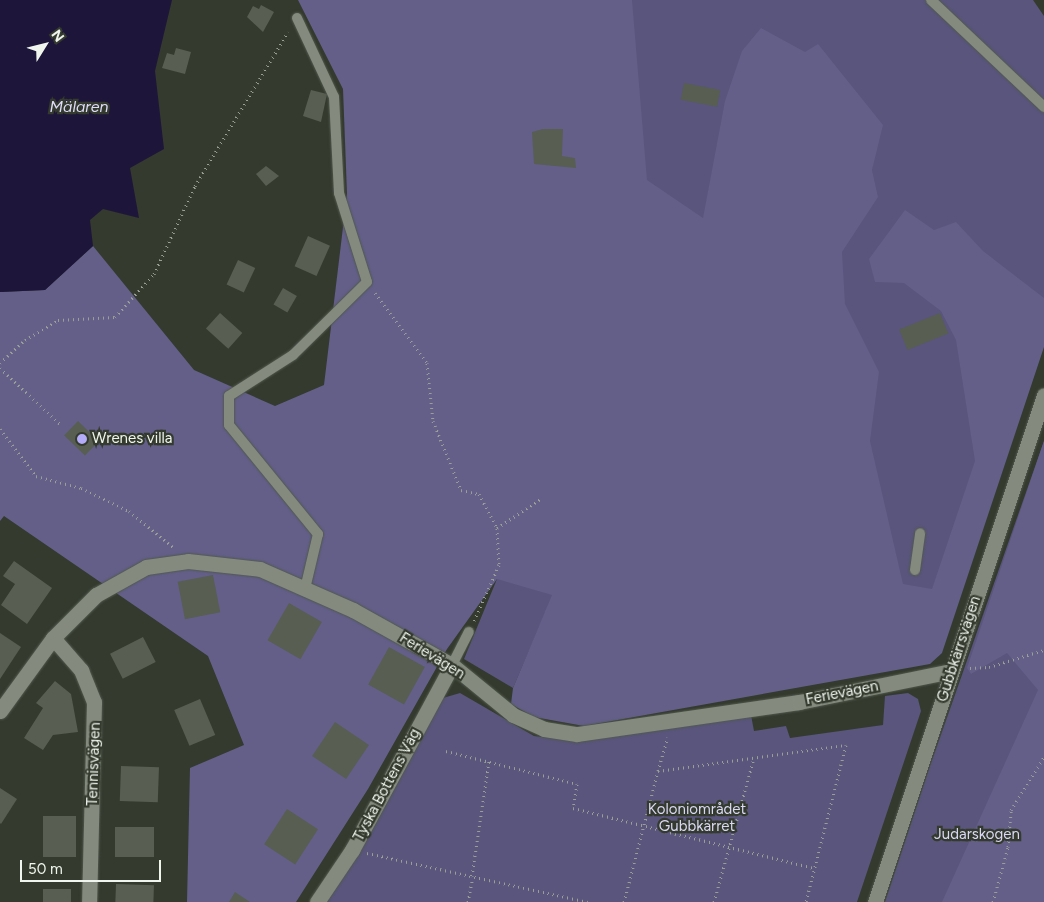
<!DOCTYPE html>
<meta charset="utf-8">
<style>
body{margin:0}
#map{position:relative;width:1044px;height:902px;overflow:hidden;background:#343a2e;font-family:Figtree,sans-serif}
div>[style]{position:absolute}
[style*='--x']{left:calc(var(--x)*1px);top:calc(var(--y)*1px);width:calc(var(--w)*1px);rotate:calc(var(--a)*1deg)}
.green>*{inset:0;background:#59557c}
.forest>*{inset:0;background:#635f89}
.water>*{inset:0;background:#1d163a}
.building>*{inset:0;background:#585e52;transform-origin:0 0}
.path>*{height:3px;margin-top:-1.5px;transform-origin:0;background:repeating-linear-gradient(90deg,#999f95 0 1px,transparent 0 5px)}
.roads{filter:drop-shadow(0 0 1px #52584e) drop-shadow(0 0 1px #52584e)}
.lane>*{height:10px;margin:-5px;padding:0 5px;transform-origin:5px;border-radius:5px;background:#848b7e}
.street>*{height:15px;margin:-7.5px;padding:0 7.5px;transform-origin:7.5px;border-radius:7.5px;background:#848b7e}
.secondary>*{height:15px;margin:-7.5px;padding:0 7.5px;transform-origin:7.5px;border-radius:7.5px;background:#848b7e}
.dots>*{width:14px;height:14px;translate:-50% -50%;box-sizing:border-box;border:2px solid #343a2e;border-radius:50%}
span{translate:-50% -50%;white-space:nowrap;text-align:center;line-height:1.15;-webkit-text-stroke:4.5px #343a2e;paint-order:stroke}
.poi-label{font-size:15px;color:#f0f5ed}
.left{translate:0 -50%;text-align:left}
.street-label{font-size:15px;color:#f0f5ed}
.park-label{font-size:15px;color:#dad8f5}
.water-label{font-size:16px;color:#dfddfa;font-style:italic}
.north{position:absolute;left:20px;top:20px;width:50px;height:50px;-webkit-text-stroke:4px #343a2e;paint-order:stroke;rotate:54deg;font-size:14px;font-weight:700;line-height:20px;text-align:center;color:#f0f5ed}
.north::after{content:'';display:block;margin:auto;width:18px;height:22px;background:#f0f5ed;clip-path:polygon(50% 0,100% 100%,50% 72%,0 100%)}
.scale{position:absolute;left:20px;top:860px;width:141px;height:22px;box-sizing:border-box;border:2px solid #f0f5ed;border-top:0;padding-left:6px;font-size:15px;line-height:18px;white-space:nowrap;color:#f0f5ed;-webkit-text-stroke:4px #343a2e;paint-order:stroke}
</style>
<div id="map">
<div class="green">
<div style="clip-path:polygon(630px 0,1033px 0,1044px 16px,1044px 336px,943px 639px,553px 595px,513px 688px,464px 659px,497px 579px)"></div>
<div style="clip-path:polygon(1044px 441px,1044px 902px,885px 902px,930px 766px)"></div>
<div style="clip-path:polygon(460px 693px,534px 736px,579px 742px,751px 715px,754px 731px,786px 726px,790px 738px,883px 725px,885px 696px,908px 693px,918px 699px,921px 711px,857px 902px,321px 902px,389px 796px,443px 698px)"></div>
</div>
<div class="forest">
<div style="clip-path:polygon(298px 0,632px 0,647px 180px,703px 218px,725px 101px,742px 51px,761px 28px,805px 52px,818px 44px,883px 125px,872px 170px,878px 197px,842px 252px,845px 304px,879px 372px,870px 441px,903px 584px,932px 589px,975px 461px,956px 340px,941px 311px,904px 283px,875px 282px,869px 259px,905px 210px,934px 230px,956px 222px,983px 251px,1044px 298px,1044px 347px,942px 653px,930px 664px,584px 726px,534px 717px,511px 704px,513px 688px,552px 595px,497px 579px,447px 649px,368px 789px,296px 902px,187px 902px,190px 768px,244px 745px,208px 656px,4px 516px,0 521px,0 292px,45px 290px,93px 246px,194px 370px,275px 406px,324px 385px,347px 194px,343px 89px)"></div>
<div style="clip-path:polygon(1044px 441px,1044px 902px,942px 902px,1038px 690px,1007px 653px,971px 674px,967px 668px)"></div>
</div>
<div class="water">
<div style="clip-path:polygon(0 0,172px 0,155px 71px,164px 149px,130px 168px,139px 218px,103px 209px,90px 220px,93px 246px,45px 290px,0 292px)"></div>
</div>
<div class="building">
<div style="clip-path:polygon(261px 5px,274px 12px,263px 32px,247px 17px,253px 6px,259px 9px)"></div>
<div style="clip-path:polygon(176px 48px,191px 52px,185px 74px,162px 68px,167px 53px,174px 55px)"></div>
<div style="left:684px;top:83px;width:37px;height:17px;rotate:11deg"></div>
<div style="clip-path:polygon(311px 90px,327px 94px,321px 122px,303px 116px)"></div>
<div style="clip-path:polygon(543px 129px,563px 129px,562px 156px,575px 158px,576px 168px,534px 164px,532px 132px)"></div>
<div style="clip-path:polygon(266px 166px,279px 176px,266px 186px,256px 174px)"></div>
<div style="left:308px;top:236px;width:24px;height:33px;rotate:24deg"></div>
<div style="left:238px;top:260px;width:19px;height:27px;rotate:25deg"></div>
<div style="left:283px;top:288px;width:16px;height:19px;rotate:30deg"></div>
<div style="left:220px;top:313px;width:30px;height:21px;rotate:42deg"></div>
<div style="left:940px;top:313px;width:22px;height:44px;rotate:68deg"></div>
<div style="left:78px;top:421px;width:29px;height:20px;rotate:44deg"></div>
<div style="clip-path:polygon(14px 561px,52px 588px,27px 624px,1px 605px,15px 584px,3px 576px)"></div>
<div style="left:213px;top:575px;width:38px;height:36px;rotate:79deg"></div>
<div style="left:289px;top:603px;width:38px;height:43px;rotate:30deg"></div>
<div style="clip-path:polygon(0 633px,21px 647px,0 679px)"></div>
<div style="left:143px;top:637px;width:28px;height:37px;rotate:63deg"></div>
<div style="left:389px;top:647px;width:41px;height:43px;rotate:29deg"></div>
<div style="clip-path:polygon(55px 681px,71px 694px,78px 732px,53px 735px,43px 750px,24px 738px,43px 708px,36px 703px)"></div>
<div style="left:200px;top:699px;width:39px;height:28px;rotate:67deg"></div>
<div style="left:335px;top:722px;width:41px;height:41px;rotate:34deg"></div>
<div style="left:121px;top:766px;width:38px;height:35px;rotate:2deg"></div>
<div style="clip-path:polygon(0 788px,17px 799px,1px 824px,0 823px)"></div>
<div style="left:287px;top:809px;width:37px;height:42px;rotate:33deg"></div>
<div style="left:43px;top:816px;width:33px;height:41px"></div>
<div style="left:115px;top:827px;width:39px;height:30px"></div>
<div style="left:116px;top:884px;width:38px;height:18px;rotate:2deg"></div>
<div style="left:43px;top:889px;width:28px;height:13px"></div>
<div style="clip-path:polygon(235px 892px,250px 902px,229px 902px)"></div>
</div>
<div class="path">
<div style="--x:375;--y:293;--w:87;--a:53.4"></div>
<div style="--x:427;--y:363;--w:58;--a:84.1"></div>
<div style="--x:433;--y:421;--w:74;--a:67.9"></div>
<div style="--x:461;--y:490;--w:18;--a:13"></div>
<div style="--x:479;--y:494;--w:38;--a:62"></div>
<div style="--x:497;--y:528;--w:37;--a:87"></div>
<div style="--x:499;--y:565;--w:61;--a:114.1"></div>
<div style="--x:0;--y:363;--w:34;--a:-43"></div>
<div style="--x:25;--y:340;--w:39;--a:-31"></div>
<div style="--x:58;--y:320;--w:57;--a:-3"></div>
<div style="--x:115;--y:317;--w:58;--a:-47.8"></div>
<div style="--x:154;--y:274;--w:97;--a:-65"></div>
<div style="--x:195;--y:186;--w:180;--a:-58.9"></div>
<div style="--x:0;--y:368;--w:82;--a:43"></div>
<div style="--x:0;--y:429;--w:59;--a:52.5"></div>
<div style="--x:36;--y:476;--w:47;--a:14.9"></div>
<div style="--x:81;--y:488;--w:53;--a:25.6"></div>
<div style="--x:129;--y:511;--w:57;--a:39.3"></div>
<div style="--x:497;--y:528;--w:54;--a:-33.7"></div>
<div style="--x:970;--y:668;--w:19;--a:-3"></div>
<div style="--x:989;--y:667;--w:58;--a:-17.2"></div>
<div style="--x:446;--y:751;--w:135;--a:14.1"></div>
<div style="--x:577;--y:784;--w:24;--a:99"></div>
<div style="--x:573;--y:808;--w:248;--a:14"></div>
<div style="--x:658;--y:771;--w:35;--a:-74"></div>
<div style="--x:367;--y:853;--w:226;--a:12.5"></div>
<div style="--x:472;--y:876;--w:116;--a:-81.6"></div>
<div style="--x:468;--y:902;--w:25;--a:-79"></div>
<div style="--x:624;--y:902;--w:135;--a:-75.5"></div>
<div style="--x:658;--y:771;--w:190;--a:-7.9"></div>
<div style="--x:846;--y:745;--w:162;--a:104.3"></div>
<div style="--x:714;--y:902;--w:149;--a:-74.5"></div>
<div style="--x:993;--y:902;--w:57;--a:-74.7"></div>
<div style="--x:1008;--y:847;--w:37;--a:-85"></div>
<div style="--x:1011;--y:810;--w:62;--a:-58.1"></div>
</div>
<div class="roads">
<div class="lane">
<div style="--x:931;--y:0;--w:156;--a:43.4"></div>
<div style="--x:297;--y:18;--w:87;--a:64.9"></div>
<div style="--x:334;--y:97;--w:96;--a:87"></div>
<div style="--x:339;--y:193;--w:93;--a:72.5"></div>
<div style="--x:367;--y:282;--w:104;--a:135.4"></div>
<div style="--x:293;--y:355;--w:76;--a:147.4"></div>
<div style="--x:229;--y:396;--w:29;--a:90"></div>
<div style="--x:229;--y:425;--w:141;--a:50.8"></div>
<div style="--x:318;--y:534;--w:57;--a:103.3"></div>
<div style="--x:915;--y:570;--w:37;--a:-82"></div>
<div style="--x:452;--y:665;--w:37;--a:-63"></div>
</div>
<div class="street">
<div style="--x:53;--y:638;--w:43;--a:48.8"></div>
<div style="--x:81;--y:670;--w:35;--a:68"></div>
<div style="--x:94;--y:702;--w:200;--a:91.4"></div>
<div style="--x:0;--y:711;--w:90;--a:-54"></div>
<div style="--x:53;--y:638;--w:61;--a:-45"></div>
<div style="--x:96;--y:595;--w:57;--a:-29.2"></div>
<div style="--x:146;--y:567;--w:42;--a:-8.1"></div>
<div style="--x:188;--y:561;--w:72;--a:6.3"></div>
<div style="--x:260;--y:569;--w:102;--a:23.8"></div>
<div style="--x:353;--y:610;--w:113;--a:29.1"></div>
<div style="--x:452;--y:665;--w:79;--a:39.3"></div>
<div style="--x:513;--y:715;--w:34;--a:24"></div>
<div style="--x:544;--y:729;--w:33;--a:9"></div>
<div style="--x:577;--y:734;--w:224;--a:-8.2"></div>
<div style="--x:799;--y:702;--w:155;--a:-11.5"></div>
<div style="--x:317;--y:902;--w:63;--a:-56.1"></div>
<div style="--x:352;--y:850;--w:210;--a:-61.6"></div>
</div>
<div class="secondary">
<div style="--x:875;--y:902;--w:534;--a:-71.57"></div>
</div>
</div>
<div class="dots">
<div style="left:82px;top:439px;background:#b4acf9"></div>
</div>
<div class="poi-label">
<span class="left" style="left:92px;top:439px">Wrenes villa</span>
</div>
<div class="street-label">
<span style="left:959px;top:649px;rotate:-72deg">Gubbkärrsvägen</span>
<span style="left:432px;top:656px;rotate:32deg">Ferievägen</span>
<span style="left:842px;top:693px;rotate:-11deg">Ferievägen</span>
<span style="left:94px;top:764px;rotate:-88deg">Tennisvägen</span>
<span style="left:387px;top:785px;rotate:-62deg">Tyska Bottens Väg</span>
</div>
<div class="park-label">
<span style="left:697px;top:818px">Koloniområdet<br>Gubbkärret</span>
<span style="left:977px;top:835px">Judarskogen</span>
</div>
<div class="water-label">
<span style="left:79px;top:107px">Mälaren</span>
</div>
<div class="north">N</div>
<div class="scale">50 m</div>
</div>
